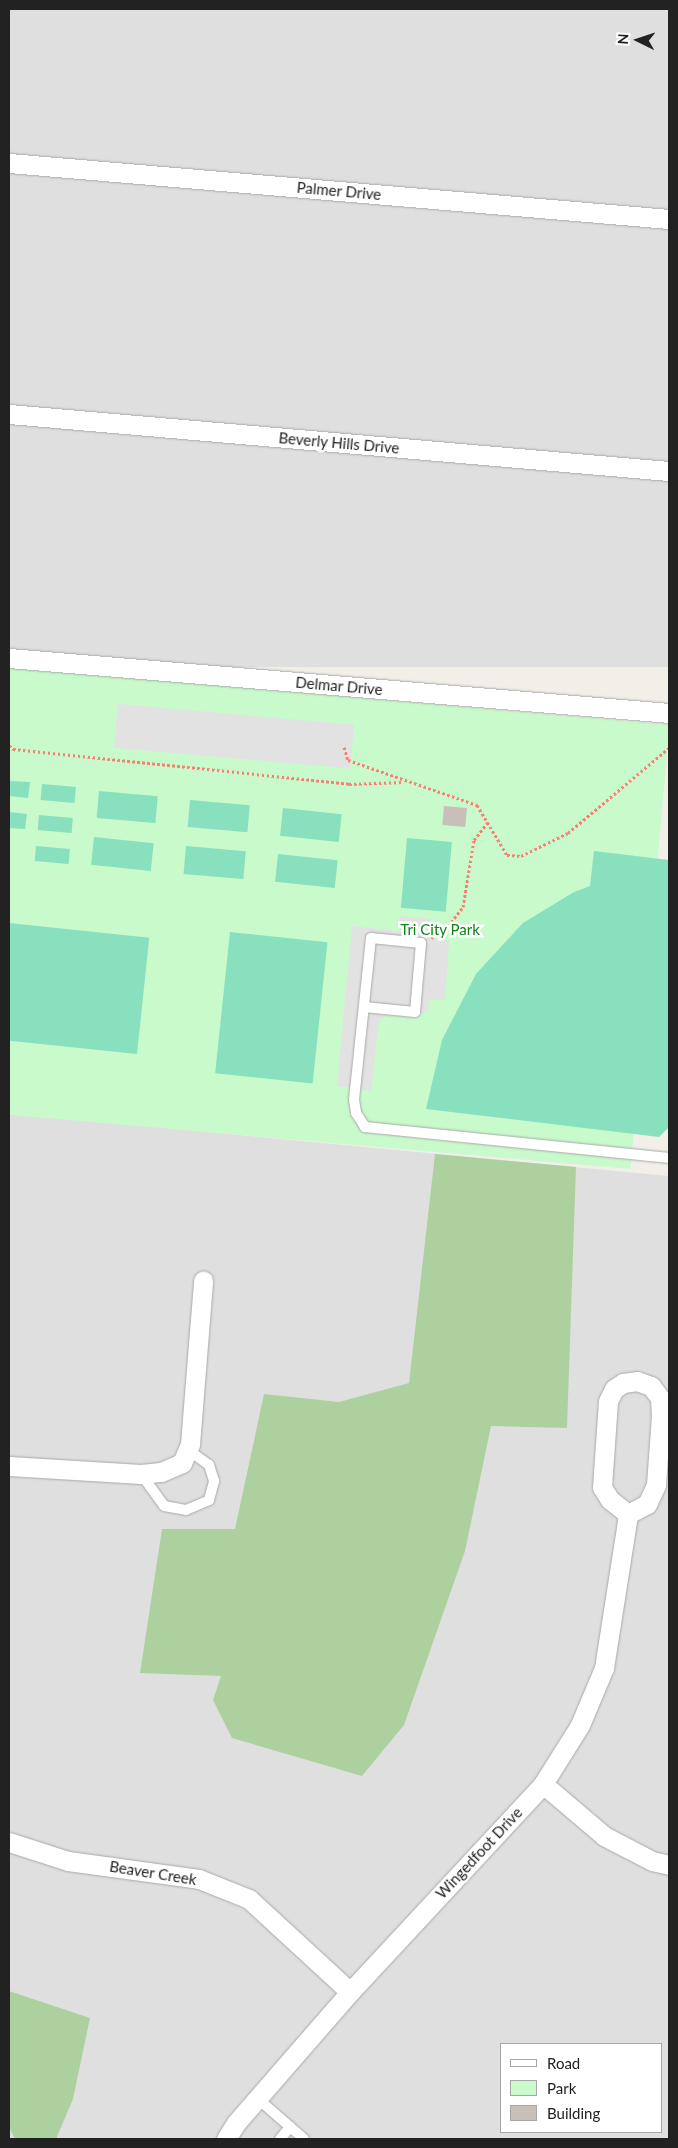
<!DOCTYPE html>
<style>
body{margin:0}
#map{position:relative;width:678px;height:2148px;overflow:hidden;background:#f2efe9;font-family:Lato,sans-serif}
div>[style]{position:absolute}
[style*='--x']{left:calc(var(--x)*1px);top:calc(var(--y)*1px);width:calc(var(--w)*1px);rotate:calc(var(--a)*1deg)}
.residential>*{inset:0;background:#e0dfdf;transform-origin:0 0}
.forest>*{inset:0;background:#add19e}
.park>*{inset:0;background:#c8facc;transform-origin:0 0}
.pitch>*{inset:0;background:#88e0be;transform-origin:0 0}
.parking>*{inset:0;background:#e2e2e2;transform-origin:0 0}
.building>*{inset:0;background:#c7bfb8;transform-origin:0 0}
.path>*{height:3px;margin-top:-1.5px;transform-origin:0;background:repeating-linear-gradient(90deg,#fa8072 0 2.5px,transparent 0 5px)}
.roads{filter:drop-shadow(0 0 1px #a9a9a9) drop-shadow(0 0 1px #a9a9a9)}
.service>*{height:10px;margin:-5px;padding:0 5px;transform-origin:5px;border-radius:5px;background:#fff}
.minor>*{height:19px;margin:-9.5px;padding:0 9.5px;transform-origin:9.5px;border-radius:9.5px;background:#fff}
span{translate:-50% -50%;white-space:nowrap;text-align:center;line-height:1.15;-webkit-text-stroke:5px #fff;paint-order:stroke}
.street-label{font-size:15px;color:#222}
.park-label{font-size:15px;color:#0c8416}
.frame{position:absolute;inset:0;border:10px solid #222;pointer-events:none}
.legend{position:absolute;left:500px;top:2043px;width:162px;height:90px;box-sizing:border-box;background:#fff;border:1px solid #a7a7a7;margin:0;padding:6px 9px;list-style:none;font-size:15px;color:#222}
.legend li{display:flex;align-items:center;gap:10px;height:25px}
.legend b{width:25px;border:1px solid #a7a7a7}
.north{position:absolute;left:613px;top:15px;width:50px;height:50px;-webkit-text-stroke:4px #fff;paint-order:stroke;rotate:274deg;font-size:14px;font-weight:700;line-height:20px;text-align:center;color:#222}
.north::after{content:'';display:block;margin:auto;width:18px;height:22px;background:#222;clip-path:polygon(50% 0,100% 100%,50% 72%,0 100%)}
</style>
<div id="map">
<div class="residential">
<div style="left:9px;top:9px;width:660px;height:658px"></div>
<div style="clip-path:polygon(evenodd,9px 1113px,669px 1176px,669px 2139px,9px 2139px,9px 1113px,502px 2044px,662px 2044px,662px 2132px,502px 2132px,502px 2044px)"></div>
</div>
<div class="forest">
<div style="clip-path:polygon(435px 1154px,576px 1167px,567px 1428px,491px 1426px,465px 1551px,404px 1725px,362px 1776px,232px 1738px,213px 1700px,221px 1676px,140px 1673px,162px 1529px,235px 1529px,264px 1394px,339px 1402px,409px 1383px)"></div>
<div style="clip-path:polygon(9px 1991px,90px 2018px,73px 2099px,56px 2139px,15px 2139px,9px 2127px)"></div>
</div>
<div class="park">
<div style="left:9px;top:667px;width:663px;height:446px;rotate:5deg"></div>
</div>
<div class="pitch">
<div style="clip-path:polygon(9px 781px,30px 782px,28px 798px,9px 796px)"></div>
<div style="left:42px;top:784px;width:34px;height:16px;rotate:5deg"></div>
<div style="left:99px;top:791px;width:59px;height:27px;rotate:5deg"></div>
<div style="left:190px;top:800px;width:60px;height:27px;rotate:5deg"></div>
<div style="left:283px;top:808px;width:59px;height:28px;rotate:6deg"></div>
<div style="clip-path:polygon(9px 812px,27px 814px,25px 829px,9px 828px)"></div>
<div style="left:39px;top:815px;width:34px;height:15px;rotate:5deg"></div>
<div style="left:94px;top:837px;width:60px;height:28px;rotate:6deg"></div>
<div style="left:407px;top:838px;width:45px;height:70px;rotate:5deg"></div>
<div style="left:36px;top:846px;width:34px;height:15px;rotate:5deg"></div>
<div style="left:186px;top:846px;width:60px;height:28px;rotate:5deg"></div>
<div style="clip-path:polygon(594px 851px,669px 860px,669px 1127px,659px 1137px,426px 1109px,442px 1040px,476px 974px,523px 923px,574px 892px,590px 886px)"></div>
<div style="left:278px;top:854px;width:60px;height:28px;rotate:6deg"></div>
<div style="left:9px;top:923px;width:141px;height:117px;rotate:6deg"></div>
<div style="left:230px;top:932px;width:98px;height:142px;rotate:6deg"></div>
</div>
<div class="parking">
<div style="left:118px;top:704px;width:237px;height:44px;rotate:5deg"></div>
<div style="clip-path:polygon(400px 916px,431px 919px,430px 939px,449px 941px,445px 1000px,430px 1000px,427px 1011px,420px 1015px,387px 1015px,381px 1018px,378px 1026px,371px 1091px,337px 1086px,352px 926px,399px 931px)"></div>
</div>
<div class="building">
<div style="left:444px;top:806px;width:23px;height:19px;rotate:5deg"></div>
</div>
<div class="path">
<div style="--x:9;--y:745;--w:6;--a:45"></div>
<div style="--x:13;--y:749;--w:338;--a:5.9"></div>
<div style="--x:349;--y:784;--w:54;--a:-2.1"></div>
<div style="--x:344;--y:747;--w:14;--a:73"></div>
<div style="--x:348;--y:760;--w:137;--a:19.2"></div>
<div style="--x:477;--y:805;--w:58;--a:59"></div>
<div style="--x:507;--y:855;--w:14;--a:4"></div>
<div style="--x:521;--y:856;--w:52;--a:-26.1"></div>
<div style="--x:568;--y:833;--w:132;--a:-40.1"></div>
<div style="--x:431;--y:938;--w:16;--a:-30"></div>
<div style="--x:445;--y:930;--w:29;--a:-52"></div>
<div style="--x:463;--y:907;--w:68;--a:-80.7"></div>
<div style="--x:474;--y:840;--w:23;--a:-52"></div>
</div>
<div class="roads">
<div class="service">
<div style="--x:364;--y:1007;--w:51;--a:5.6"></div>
<div style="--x:415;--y:1012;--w:69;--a:-85"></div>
<div style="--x:421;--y:943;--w:50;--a:-174.3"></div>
<div style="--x:371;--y:938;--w:152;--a:96"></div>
<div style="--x:355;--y:1089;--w:11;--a:95"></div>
<div style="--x:354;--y:1100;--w:13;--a:81"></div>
<div style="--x:356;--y:1113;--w:17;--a:57"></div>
<div style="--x:365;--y:1127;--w:306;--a:5.8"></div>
<div style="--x:141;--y:1474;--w:39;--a:54"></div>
<div style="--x:164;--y:1506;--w:22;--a:10"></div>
<div style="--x:186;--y:1510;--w:25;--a:-23"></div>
<div style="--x:209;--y:1500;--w:20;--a:-75"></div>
<div style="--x:214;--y:1481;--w:17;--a:-107"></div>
<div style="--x:209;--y:1465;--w:26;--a:-144"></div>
<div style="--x:257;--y:2098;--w:62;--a:41.1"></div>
<div style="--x:280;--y:2139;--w:16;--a:-50"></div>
</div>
<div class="minor">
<div style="--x:9;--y:163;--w:662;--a:4.85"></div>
<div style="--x:9;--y:414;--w:662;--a:4.94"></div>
<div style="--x:9;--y:658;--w:662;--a:4.76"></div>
<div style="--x:637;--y:1381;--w:15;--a:20"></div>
<div style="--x:651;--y:1386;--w:15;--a:53"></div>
<div style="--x:660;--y:1398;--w:17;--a:87"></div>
<div style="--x:661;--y:1415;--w:70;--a:94.1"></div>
<div style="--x:656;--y:1485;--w:21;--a:115"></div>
<div style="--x:647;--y:1504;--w:21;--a:152"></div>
<div style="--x:628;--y:1514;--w:23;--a:-142"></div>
<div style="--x:610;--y:1500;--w:15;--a:-122"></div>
<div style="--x:602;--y:1487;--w:86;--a:-86"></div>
<div style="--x:608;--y:1401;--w:13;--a:-63"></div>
<div style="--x:614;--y:1389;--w:11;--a:-34"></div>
<div style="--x:623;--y:1383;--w:14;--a:-8"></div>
<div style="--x:9;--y:1466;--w:132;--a:3.5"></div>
<div style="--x:141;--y:1474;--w:20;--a:-6"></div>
<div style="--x:161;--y:1472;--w:23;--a:-23"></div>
<div style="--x:182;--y:1463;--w:21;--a:-67"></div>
<div style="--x:190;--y:1444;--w:164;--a:-85.4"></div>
<div style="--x:543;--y:1784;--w:80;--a:40.4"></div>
<div style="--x:604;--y:1836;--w:54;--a:27.5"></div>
<div style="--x:652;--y:1861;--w:17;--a:13"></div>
<div style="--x:9;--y:1842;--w:62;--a:17.9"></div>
<div style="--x:68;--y:1861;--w:132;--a:7.8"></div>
<div style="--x:199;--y:1879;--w:54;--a:21.8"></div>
<div style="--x:249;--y:1899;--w:137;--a:42.6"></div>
<div style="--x:226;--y:2139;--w:19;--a:-58"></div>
<div style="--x:236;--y:2123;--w:174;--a:-49"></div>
<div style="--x:350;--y:1992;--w:284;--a:-47.1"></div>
<div style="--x:543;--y:1784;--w:70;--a:-57.9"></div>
<div style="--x:580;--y:1725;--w:62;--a:-67.2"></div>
<div style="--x:604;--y:1668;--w:156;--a:-81.1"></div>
</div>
</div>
<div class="street-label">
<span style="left:339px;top:191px;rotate:5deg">Palmer Drive</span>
<span style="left:339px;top:443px;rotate:5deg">Beverly Hills Drive</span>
<span style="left:339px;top:686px;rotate:5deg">Delmar Drive</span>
<span style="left:479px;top:1853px;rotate:-47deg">Wingedfoot Drive</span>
<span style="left:153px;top:1873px;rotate:9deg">Beaver Creek</span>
</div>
<div class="park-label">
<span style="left:440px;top:930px">Tri City Park</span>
</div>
<div class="frame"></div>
<ul class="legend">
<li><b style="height:6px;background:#fff"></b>Road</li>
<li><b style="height:14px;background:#c8facc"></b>Park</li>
<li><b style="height:14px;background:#c7bfb8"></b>Building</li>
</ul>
<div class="north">N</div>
</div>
